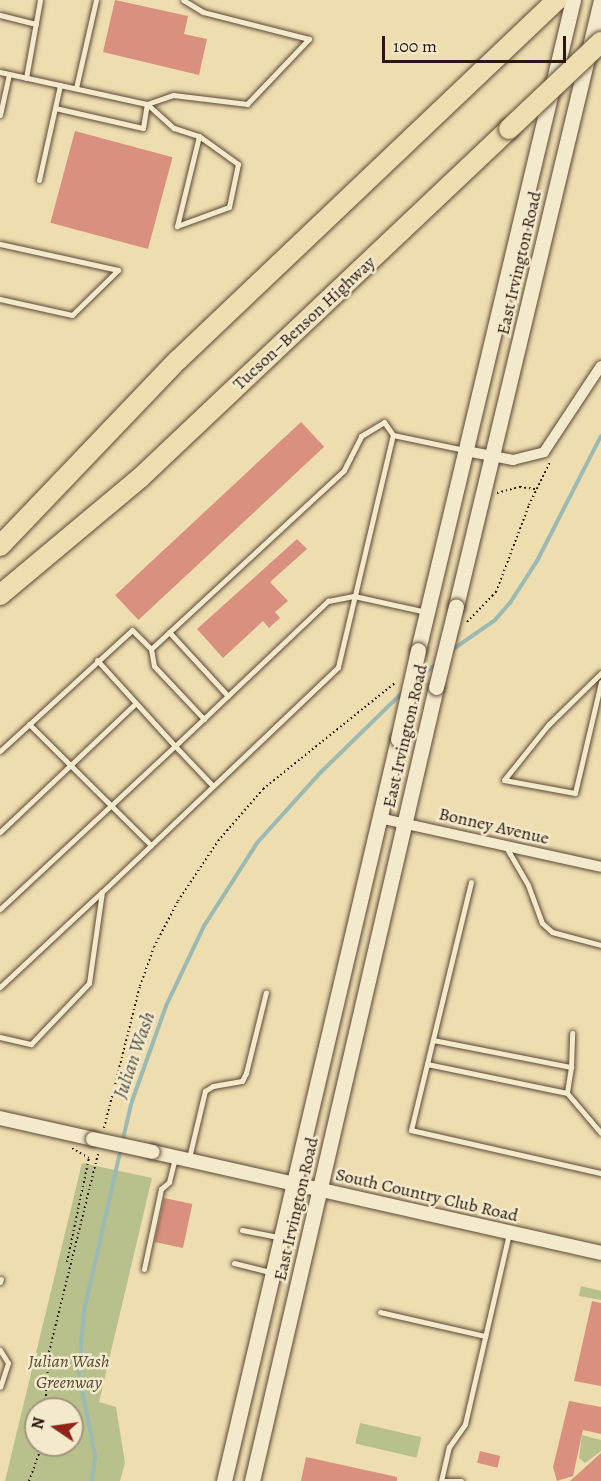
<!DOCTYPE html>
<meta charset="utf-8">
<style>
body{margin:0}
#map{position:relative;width:601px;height:1481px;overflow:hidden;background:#edddaf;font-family:Alegreya,serif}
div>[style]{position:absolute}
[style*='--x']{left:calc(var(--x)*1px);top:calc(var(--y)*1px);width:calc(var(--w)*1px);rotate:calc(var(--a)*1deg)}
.green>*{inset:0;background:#b8c18b;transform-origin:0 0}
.stream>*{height:4px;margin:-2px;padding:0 2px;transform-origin:2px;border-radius:2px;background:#9cbab4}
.building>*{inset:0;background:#da907f;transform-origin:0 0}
.path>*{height:2px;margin-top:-1px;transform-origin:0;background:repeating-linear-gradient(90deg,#2b1710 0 1.5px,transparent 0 4.5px)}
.roads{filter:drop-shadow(0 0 2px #5c4838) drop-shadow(0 0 2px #5c4838)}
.service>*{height:5px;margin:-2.5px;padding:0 2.5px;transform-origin:2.5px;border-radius:2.5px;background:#f3e9cb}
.minor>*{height:10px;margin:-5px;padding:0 5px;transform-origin:5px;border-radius:5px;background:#f3e9cb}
.tertiary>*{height:14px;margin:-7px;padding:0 7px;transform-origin:7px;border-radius:7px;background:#f3e9cb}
.secondary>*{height:15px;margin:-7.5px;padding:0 7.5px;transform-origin:7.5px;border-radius:7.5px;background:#f3e9cb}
.motorway>*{height:20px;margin:-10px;padding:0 10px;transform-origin:10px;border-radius:10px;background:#edddaf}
.bridges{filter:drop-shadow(0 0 2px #5c4838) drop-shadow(0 0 2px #5c4838)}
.tertiary-bridge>*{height:14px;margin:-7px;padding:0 7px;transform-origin:7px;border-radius:7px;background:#f3e9cb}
.secondary-bridge>*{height:15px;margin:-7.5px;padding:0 7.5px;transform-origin:7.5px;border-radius:7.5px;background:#f3e9cb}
.motorway-bridge>*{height:20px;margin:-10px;padding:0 10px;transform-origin:10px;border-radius:10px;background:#edddaf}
span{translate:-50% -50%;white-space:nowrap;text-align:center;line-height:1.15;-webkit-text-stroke:5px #f3e9cb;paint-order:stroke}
.street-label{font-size:18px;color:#2b1710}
.park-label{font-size:18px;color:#554a35;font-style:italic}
.water-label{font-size:20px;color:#535049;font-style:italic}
.north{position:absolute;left:24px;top:1397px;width:60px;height:60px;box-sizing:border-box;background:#f3e9cb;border:2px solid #a39580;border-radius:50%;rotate:283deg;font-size:16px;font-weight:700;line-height:24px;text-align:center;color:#2b1710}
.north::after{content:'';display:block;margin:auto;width:21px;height:27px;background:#8f2418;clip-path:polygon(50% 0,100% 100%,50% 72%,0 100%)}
.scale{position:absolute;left:382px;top:36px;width:184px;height:27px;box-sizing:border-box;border:3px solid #2b1710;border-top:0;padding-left:8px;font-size:18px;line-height:21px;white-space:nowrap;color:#2b1710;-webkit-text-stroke:4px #f3e9cb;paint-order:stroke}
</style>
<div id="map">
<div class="green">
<div style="clip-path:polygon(evenodd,82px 1163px,152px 1178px,99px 1402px,116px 1407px,125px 1463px,120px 1481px,5px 1481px,82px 1163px,36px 1409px,72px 1409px,72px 1445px,36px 1445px,36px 1409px)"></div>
<div style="clip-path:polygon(581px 1286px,601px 1291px,601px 1300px,579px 1296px)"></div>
<div style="left:360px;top:1423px;width:63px;height:21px;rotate:13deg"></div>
<div style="clip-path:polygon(582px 1435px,601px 1440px,601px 1451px,585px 1463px,579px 1458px)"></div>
</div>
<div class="stream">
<div style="--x:449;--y:652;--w:56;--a:-34.8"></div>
<div style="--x:495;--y:620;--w:23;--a:-49"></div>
<div style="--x:510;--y:603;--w:50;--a:-57.3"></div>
<div style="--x:537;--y:561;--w:140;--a:-62.9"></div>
<div style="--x:418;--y:679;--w:25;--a:-40"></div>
<div style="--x:92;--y:1481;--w:26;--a:-83"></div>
<div style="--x:95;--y:1455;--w:83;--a:-101.2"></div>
<div style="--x:79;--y:1374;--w:63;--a:-85.5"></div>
<div style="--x:84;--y:1311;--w:212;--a:-77.2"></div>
<div style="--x:131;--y:1104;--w:104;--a:-70.3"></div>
<div style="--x:166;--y:1006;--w:89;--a:-64.6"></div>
<div style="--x:204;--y:926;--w:98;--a:-57.4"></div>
<div style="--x:257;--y:843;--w:96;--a:-48"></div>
<div style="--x:321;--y:772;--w:115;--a:-44.3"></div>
</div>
<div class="building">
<div style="clip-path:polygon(115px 0,188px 16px,184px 34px,207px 39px,199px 75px,103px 52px)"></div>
<div style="left:75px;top:131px;width:101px;height:95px;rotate:15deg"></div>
<div style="left:301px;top:422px;width:34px;height:254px;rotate:47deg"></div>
<div style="clip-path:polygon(297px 539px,307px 549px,270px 582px,288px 601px,275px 612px,280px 618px,269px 628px,263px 621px,223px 658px,197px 629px)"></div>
<div style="left:164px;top:1198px;width:29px;height:45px;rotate:12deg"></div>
<div style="clip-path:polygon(592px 1301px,601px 1303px,601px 1386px,574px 1381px)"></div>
<div style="clip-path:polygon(569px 1401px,601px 1407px,601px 1434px,583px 1430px,573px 1476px,557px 1481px,553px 1467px)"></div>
<div style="left:480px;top:1451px;width:21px;height:12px;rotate:14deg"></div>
<div style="clip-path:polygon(601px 1453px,601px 1481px,570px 1481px)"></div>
<div style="clip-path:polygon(306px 1457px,397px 1477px,397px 1481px,301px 1481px)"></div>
</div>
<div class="path">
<div style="--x:497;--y:493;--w:24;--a:-15"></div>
<div style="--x:520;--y:487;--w:15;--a:8"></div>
<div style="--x:467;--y:622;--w:42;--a:-46"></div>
<div style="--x:496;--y:592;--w:93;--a:-69.2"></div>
<div style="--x:529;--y:505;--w:48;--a:-64"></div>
<div style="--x:104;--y:1128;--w:146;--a:-75.8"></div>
<div style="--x:140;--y:986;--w:41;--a:-70.3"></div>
<div style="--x:154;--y:947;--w:52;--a:-62.4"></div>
<div style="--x:178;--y:901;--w:72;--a:-56.3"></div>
<div style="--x:218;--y:841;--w:69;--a:-49.1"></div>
<div style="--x:263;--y:789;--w:171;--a:-38.8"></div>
<div style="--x:67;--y:1262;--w:106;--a:-78.1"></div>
<div style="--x:89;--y:1158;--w:20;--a:-150"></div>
<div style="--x:45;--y:1409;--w:57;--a:-86"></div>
<div style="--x:49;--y:1352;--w:204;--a:-76.1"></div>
<div style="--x:29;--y:1481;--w:38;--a:-70"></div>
</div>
<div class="roads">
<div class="service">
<div style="--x:0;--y:15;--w:37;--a:14"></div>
<div style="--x:0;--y:72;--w:150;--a:12.3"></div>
<div style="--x:147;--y:104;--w:36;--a:42"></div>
<div style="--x:174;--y:128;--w:26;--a:18"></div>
<div style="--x:199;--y:136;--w:93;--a:103.7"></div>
<div style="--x:26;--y:78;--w:79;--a:-79.8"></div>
<div style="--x:76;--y:88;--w:90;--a:-77.2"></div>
<div style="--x:147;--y:104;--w:28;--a:-19"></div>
<div style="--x:173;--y:95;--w:75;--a:6.9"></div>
<div style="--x:247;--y:104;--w:90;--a:-46.4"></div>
<div style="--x:309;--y:39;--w:109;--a:-165.7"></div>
<div style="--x:203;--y:12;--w:23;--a:-149"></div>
<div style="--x:55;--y:108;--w:90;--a:12.8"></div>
<div style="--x:143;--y:128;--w:24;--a:-81"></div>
<div style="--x:0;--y:115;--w:42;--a:-77.6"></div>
<div style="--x:39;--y:180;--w:97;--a:-77.5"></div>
<div style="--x:177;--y:226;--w:55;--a:-20.1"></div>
<div style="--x:229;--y:207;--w:44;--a:-78.2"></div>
<div style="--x:238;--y:164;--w:48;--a:-144.3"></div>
<div style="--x:0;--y:244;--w:121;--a:12.4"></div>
<div style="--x:118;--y:270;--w:64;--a:135.6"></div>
<div style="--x:72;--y:315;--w:74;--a:-167.5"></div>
<div style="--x:169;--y:632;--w:87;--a:47.3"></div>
<div style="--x:151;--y:649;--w:17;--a:80"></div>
<div style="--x:154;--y:666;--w:73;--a:46.7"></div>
<div style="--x:601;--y:673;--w:74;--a:135.5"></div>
<div style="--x:548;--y:725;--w:70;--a:128.7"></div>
<div style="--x:504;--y:780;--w:72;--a:10.4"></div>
<div style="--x:575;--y:793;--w:114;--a:-76.8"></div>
<div style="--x:29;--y:724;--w:172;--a:44.8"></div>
<div style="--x:0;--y:751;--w:179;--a:-42.5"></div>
<div style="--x:132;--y:630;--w:27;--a:45"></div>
<div style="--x:151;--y:649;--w:263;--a:-42.8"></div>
<div style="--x:344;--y:470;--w:38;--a:-63"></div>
<div style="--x:361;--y:436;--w:27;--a:-31"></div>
<div style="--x:384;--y:422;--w:16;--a:55"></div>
<div style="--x:393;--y:435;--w:73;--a:11.9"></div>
<div style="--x:213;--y:786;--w:55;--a:-133.5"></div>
<div style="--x:175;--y:746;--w:211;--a:-43.5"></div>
<div style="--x:328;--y:601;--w:26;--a:-11"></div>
<div style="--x:354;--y:596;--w:74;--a:12.5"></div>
<div style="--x:0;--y:832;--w:187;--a:-43.5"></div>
<div style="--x:506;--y:847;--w:44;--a:59.9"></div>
<div style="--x:528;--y:885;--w:40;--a:69.8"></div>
<div style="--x:542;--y:923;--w:13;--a:42"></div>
<div style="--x:552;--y:932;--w:51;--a:14.9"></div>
<div style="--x:471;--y:882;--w:255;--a:103.6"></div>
<div style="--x:411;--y:1130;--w:195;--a:12.8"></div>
<div style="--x:0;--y:909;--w:239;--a:-43"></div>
<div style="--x:175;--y:746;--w:116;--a:-132.2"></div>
<div style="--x:0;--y:987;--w:139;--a:-43"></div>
<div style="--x:0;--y:1037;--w:32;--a:13"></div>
<div style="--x:31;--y:1044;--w:84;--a:-46.4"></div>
<div style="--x:89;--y:983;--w:92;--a:-81.9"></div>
<div style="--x:102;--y:892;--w:326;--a:-43.6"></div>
<div style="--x:338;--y:667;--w:238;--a:-76.7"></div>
<div style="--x:433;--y:1040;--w:141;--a:11.1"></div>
<div style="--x:571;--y:1067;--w:26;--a:99"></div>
<div style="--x:427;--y:1064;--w:143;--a:11.7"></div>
<div style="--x:567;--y:1093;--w:52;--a:49.6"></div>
<div style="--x:571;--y:1067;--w:34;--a:-88"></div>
<div style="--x:189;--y:1158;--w:69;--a:-76.6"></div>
<div style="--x:205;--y:1091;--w:9;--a:-32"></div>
<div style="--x:213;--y:1086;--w:29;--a:-10"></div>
<div style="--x:242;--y:1081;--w:9;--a:-63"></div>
<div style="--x:246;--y:1073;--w:83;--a:-76.1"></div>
<div style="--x:242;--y:1230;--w:37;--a:11"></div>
<div style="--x:234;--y:1263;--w:37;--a:14"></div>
<div style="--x:144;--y:1269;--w:82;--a:-78"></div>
<div style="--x:161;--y:1189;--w:11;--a:-41"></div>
<div style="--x:169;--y:1182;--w:25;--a:-76"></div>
<div style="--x:0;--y:1282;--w:3;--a:-72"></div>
<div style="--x:380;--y:1312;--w:108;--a:12.9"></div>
<div style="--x:0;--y:1350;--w:15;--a:58"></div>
<div style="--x:8;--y:1363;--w:25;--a:108"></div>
<div style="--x:441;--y:1481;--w:35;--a:-77"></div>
<div style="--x:449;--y:1447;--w:28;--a:-55"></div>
<div style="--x:465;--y:1424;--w:195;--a:-77"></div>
<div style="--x:444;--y:1481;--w:17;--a:0"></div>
</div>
<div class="minor">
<div style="--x:466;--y:451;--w:48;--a:10.8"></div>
<div style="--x:513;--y:460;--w:32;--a:-14"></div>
<div style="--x:544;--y:452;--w:103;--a:-56.5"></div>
<div style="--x:379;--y:818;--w:227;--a:12.4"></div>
</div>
<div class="tertiary">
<div style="--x:0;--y:1118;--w:95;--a:12.7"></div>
<div style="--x:153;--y:1152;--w:459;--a:12.7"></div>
</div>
<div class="secondary">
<div style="--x:456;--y:606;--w:623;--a:-76.54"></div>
<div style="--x:418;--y:650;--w:668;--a:-76.59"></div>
<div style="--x:224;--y:1481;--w:762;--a:-76.8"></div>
<div style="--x:252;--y:1481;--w:815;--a:-76.95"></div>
</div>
<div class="motorway">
<div style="--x:0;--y:546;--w:257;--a:-46.3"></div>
<div style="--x:178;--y:360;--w:523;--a:-43.53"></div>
<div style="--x:0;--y:595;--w:182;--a:-39.9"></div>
<div style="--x:140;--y:478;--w:508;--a:-43.4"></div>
</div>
</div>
<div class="bridges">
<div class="tertiary-bridge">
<div style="--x:93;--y:1139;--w:61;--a:12.2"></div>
</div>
<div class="secondary-bridge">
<div style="--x:436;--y:687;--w:83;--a:-76.1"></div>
<div style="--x:398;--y:739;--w:91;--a:-77.3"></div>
</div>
<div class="motorway-bridge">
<div style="--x:509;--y:129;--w:127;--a:-43.4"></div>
</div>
</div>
<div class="street-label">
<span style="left:519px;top:263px;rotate:-77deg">East Irvington Road</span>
<span style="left:304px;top:323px;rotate:-43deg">Tucson–Benson Highway</span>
<span style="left:405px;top:736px;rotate:-77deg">East Irvington Road</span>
<span style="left:494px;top:826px;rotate:13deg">Bonney Avenue</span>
<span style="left:427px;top:1195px;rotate:13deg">South Country Club Road</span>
<span style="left:296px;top:1209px;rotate:-77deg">East Irvington Road</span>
</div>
<div class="park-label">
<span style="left:69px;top:1372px">Julian Wash<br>Greenway</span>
</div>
<div class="water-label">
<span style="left:134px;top:1055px;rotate:-71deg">Julian Wash</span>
</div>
<div class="north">N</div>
<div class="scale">100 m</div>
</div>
